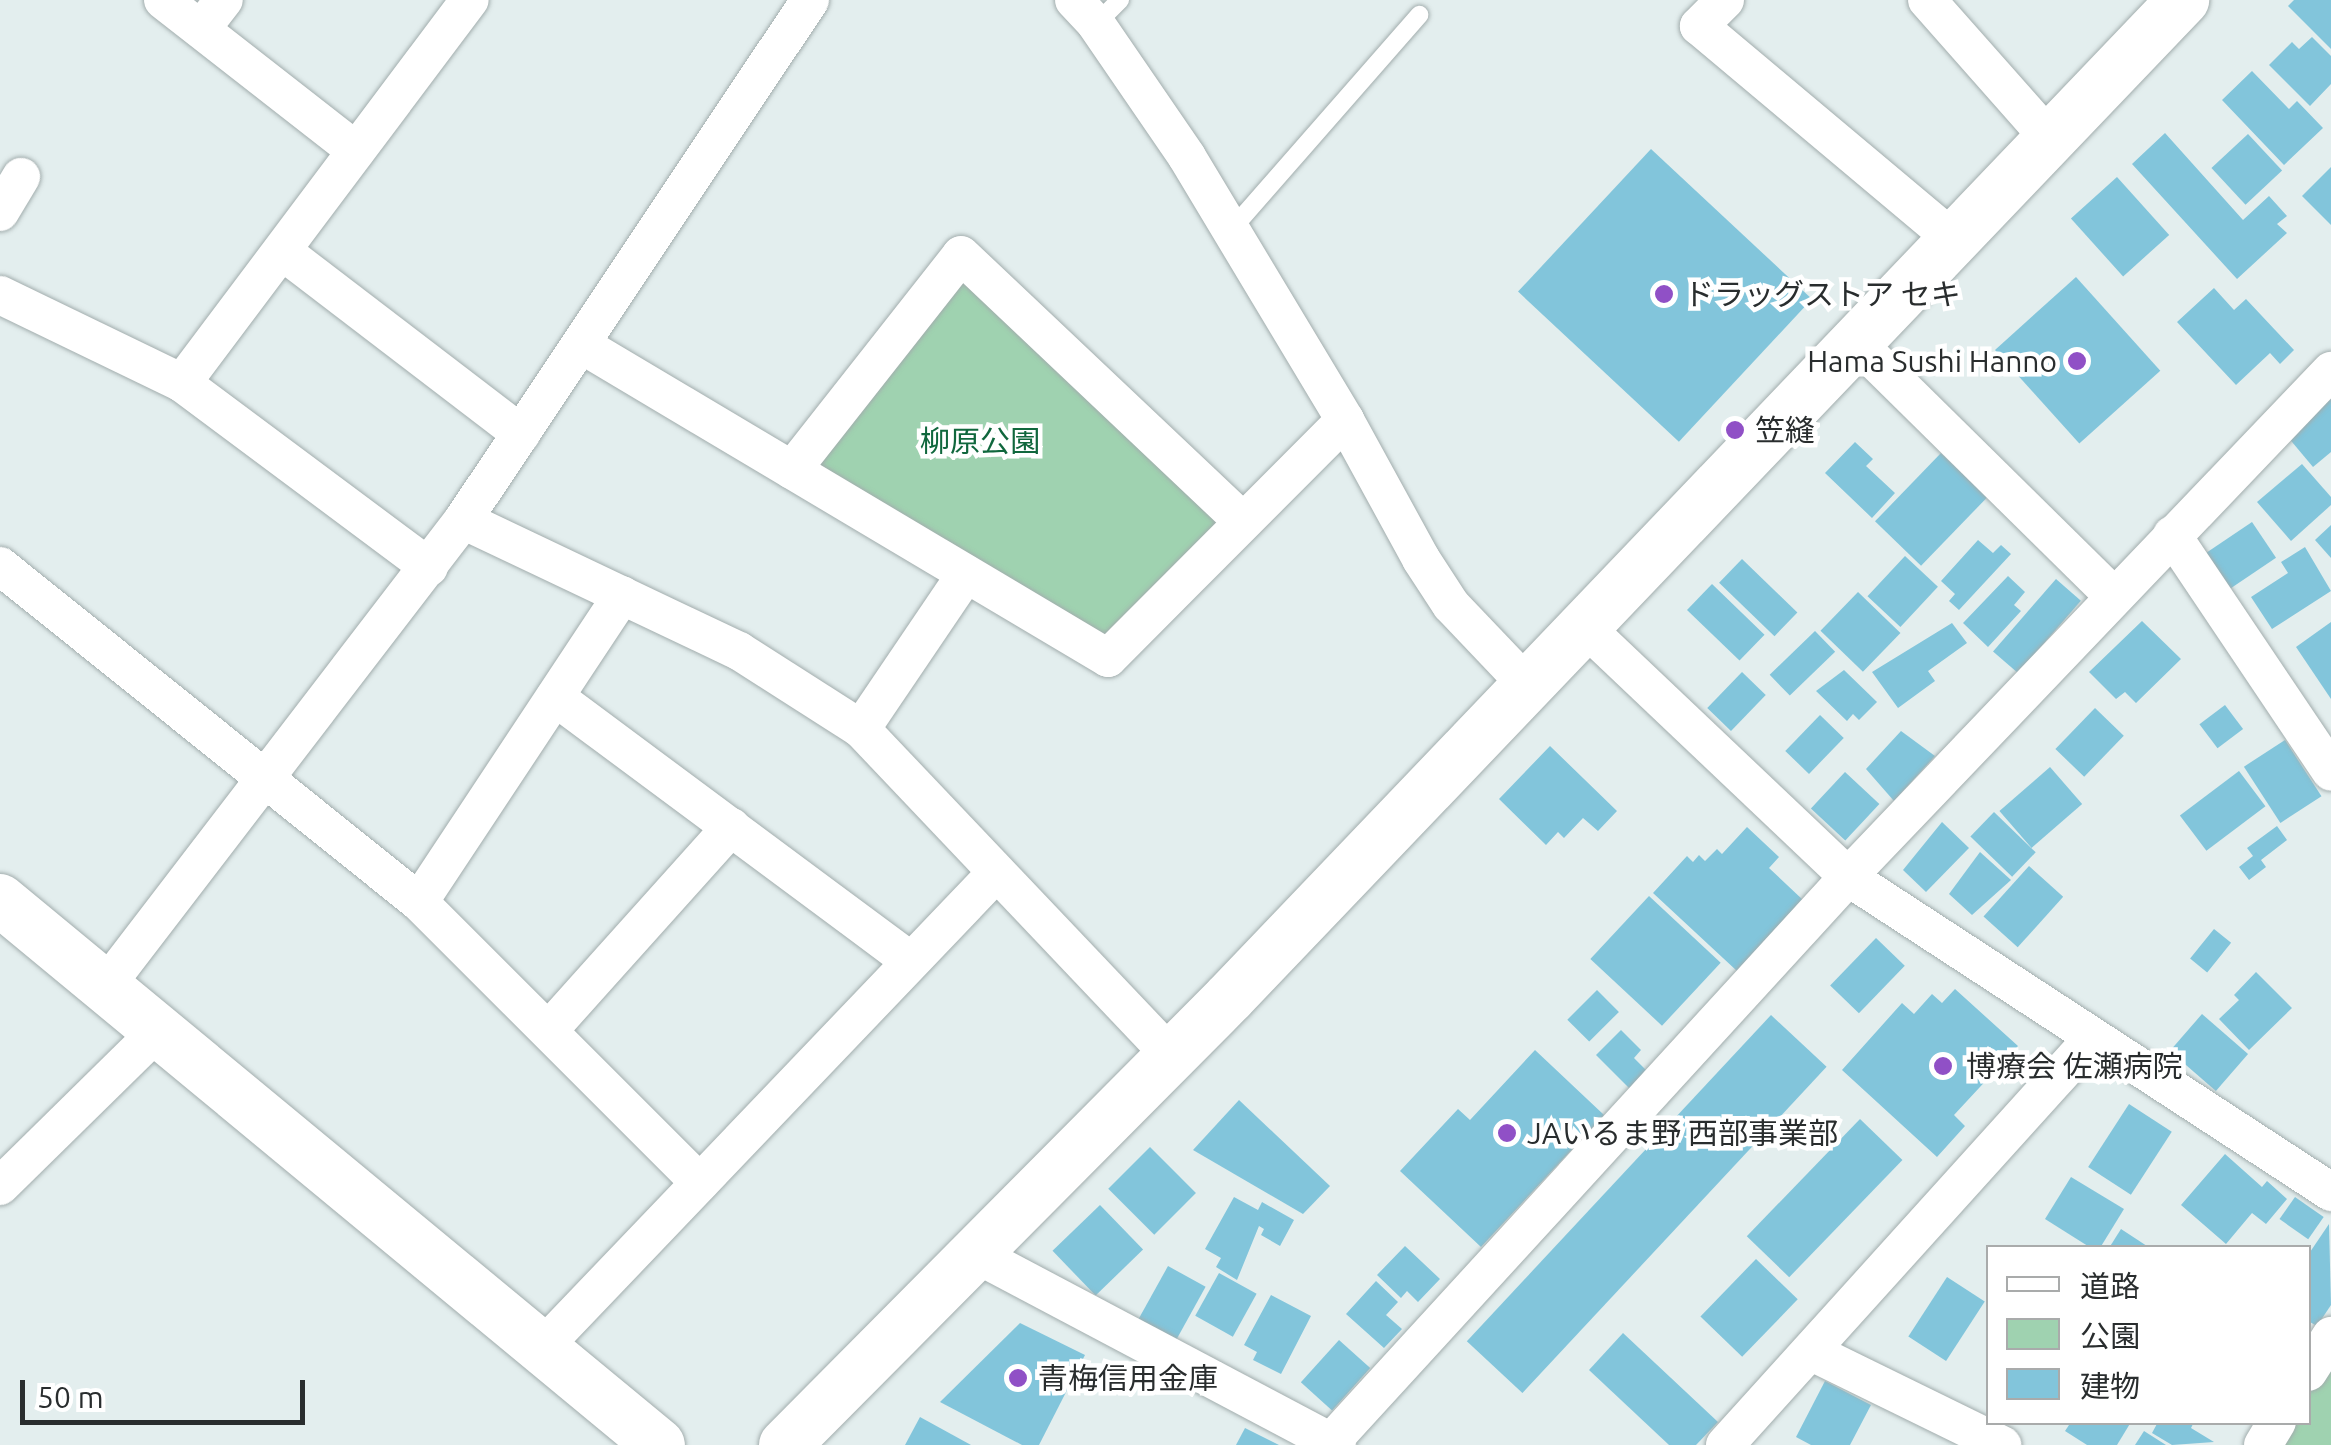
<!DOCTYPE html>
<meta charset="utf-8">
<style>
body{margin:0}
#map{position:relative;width:2331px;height:1445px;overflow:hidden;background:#e3eeee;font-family:Ubuntu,"Noto Sans JP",sans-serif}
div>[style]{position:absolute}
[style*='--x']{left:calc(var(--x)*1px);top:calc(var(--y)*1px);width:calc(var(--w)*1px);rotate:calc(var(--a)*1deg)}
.green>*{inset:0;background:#9fd2b0}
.building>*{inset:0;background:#82c5db;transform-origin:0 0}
.roads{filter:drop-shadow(0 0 2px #a2adad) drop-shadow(0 0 2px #a2adad)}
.lane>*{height:18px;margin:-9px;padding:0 9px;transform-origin:9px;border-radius:9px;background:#fff}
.street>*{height:38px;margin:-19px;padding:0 19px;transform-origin:19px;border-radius:19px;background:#fff}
.secondary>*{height:52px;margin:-26px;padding:0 26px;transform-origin:26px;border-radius:26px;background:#fff}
.dots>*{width:28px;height:28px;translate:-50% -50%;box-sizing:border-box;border:5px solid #fff;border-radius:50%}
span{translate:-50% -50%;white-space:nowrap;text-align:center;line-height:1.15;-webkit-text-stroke:9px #fff;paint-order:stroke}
.poi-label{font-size:30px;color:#292d2e}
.left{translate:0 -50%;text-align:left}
.right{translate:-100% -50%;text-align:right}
.park-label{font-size:30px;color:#10673d}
.legend{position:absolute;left:1986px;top:1245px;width:325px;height:180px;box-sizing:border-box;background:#fff;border:2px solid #a9abab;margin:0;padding:12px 18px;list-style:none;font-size:30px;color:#292d2e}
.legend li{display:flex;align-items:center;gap:20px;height:50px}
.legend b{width:50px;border:2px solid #a9abab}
.scale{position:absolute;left:20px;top:1380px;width:285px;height:45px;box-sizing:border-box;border:5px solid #292d2e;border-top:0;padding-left:12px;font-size:30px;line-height:35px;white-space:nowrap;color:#292d2e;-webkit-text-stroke:8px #fff;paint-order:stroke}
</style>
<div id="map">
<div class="green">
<div style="clip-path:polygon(961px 255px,1243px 522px,1108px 658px,792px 470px)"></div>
<div style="clip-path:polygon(2331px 1357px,2331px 1445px,2274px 1445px,2289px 1423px,2308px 1422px,2309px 1392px)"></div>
</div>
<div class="building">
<div style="clip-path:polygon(2294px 0,2331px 0,2331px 49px,2288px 6px)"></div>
<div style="clip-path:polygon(2312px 37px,2331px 56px,2331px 84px,2310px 106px,2269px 65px,2292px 42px,2299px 49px)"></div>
<div style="clip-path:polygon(2252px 71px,2289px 109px,2297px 101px,2323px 128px,2284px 165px,2222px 100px)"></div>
<div style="clip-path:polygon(2165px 133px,2243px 220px,2269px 196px,2287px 216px,2277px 224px,2287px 233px,2237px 279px,2132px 164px)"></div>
<div style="left:2248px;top:134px;width:50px;height:50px;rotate:47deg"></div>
<div style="left:1651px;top:149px;width:220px;height:195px;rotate:43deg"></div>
<div style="clip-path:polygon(2331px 167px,2331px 225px,2302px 196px)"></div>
<div style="left:2117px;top:177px;width:78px;height:62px;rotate:48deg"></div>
<div style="left:2076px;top:277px;width:126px;height:109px;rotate:48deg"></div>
<div style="clip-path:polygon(2214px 288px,2234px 310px,2246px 299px,2294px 350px,2280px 364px,2270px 353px,2236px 385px,2177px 322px)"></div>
<div style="clip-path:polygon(2331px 399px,2331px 452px,2313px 467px,2287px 436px)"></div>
<div style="clip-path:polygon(1855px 442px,1873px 459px,1866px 466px,1895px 493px,1872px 518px,1825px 473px)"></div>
<div style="left:1941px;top:453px;width:64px;height:95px;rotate:44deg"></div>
<div style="clip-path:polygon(2302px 464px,2331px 497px,2331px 505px,2291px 541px,2257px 502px)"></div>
<div style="left:2252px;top:522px;width:43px;height:55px;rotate:56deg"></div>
<div style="clip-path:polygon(2331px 525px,2331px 558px,2315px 540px)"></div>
<div style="clip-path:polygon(1978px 540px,1993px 553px,2001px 545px,2011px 554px,1959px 610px,1949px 601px,1955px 594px,1941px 581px)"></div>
<div style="clip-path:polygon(2305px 547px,2331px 591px,2272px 629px,2251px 597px,2288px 573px,2281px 562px)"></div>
<div style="left:1905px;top:556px;width:45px;height:55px;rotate:43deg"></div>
<div style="left:1742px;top:559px;width:77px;height:33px;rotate:44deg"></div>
<div style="clip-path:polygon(2008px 576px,2025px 592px,2014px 605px,2021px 611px,1988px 647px,1963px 623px)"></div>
<div style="left:2056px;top:579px;width:33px;height:96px;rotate:41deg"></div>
<div style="left:1712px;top:584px;width:73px;height:36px;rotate:44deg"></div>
<div style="left:1858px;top:592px;width:59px;height:54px;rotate:44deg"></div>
<div style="clip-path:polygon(2142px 621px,2181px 659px,2136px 703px,2125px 692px,2116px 699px,2089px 672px)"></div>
<div style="clip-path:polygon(2331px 622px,2331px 699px,2296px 647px)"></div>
<div style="clip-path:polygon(1952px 623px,1967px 643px,1928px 671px,1935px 681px,1898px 708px,1872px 672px)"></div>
<div style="left:1815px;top:631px;width:29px;height:63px;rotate:46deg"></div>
<div style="clip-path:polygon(1844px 670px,1877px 702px,1859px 720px,1853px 714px,1847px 721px,1816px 691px)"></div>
<div style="left:1742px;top:672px;width:33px;height:50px;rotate:44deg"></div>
<div style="left:2225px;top:705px;width:30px;height:32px;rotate:53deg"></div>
<div style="left:2095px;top:708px;width:40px;height:57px;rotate:44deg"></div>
<div style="left:1820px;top:715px;width:33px;height:50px;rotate:44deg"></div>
<div style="clip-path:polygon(1901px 731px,1935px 756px,1894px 801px,1866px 769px)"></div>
<div style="left:2285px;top:740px;width:67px;height:49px;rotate:57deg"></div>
<div style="clip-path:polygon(1550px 746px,1617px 811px,1598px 831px,1583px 818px,1564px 838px,1558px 832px,1546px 845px,1499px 799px)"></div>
<div style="left:2050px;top:767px;width:49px;height:67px;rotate:49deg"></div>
<div style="left:2239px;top:771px;width:44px;height:74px;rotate:53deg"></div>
<div style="left:1845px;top:772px;width:47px;height:50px;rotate:43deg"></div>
<div style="left:1994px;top:812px;width:58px;height:34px;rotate:44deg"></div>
<div style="clip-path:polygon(1942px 822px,1969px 848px,1926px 892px,1903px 870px)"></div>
<div style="clip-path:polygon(2277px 826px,2287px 840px,2261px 860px,2266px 867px,2249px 880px,2239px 867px,2253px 856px,2247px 848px)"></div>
<div style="clip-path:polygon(1747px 827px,1779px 857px,1769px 868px,1803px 900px,1737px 971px,1653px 893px,1687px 856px,1693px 862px,1699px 855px,1705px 861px,1717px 849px,1722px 854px)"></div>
<div style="clip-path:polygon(1980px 852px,2011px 880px,1972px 915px,1949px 894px)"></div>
<div style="left:2029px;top:866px;width:46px;height:68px;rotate:42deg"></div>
<div style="left:1649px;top:896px;width:98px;height:86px;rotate:43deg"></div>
<div style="left:2214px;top:929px;width:22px;height:38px;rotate:39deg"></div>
<div style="left:1876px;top:938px;width:40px;height:66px;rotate:44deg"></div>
<div style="clip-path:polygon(2256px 972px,2292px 1008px,2249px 1050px,2219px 1019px,2239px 1000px,2234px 995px)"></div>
<div style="clip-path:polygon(1955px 989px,2018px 1046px,1954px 1115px,1965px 1126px,1937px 1157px,1842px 1070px,1902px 1003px,1914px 1014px,1932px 994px,1942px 1003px)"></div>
<div style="left:1597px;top:990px;width:31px;height:42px;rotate:45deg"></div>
<div style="left:2202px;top:1014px;width:61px;height:49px;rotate:41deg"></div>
<div style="left:1771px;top:1015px;width:76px;height:446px;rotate:43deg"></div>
<div style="clip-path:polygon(1621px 1030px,1641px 1050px,1634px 1058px,1647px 1071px,1630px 1089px,1596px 1055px)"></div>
<div style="clip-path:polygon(1535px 1050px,1604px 1115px,1481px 1247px,1400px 1171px,1458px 1109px,1470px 1120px)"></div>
<div style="clip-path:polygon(1239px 1100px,1330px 1186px,1303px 1214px,1193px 1150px)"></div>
<div style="left:2129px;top:1104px;width:51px;height:75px;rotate:33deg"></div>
<div style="left:1860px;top:1119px;width:59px;height:163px;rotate:44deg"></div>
<div style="left:1150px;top:1147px;width:65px;height:59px;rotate:45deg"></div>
<div style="clip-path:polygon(2225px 1154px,2262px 1187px,2267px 1181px,2287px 1199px,2266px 1224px,2252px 1213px,2226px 1244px,2181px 1205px)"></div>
<div style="clip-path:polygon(2071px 1177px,2124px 1209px,2100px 1248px,2091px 1248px,2045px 1219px)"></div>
<div style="clip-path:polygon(1234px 1197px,1258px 1210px,1262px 1202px,1294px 1220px,1280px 1246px,1261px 1235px,1264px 1229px,1259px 1226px,1237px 1280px,1216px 1267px,1221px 1258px,1205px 1249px)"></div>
<div style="left:2295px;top:1197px;width:35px;height:27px;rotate:35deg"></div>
<div style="left:1100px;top:1205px;width:62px;height:66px;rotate:46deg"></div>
<div style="clip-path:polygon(2329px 1224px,2331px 1305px,2317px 1326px,2308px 1321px,2308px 1255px)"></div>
<div style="clip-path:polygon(2121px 1229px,2150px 1248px,2109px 1248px)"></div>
<div style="clip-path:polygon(1405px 1246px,1440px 1279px,1418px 1302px,1407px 1291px,1401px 1298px,1377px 1275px)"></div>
<div style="left:1756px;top:1259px;width:58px;height:80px;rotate:44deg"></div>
<div style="left:1168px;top:1266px;width:43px;height:61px;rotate:29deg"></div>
<div style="left:1219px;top:1273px;width:43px;height:49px;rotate:29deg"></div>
<div style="left:1947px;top:1277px;width:45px;height:71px;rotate:33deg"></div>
<div style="clip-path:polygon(1376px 1281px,1398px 1302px,1386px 1315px,1402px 1329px,1384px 1348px,1346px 1314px)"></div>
<div style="clip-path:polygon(1271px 1295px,1311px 1316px,1281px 1374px,1253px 1360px,1257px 1352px,1244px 1345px)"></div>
<div style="clip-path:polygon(1020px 1323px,1085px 1355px,1039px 1445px,1022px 1445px,940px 1402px)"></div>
<div style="clip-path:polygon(1623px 1333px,1718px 1422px,1696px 1445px,1669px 1445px,1589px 1370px)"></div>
<div style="left:1339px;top:1340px;width:42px;height:57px;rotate:42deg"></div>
<div style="clip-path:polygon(1825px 1381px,1871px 1405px,1850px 1445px,1811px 1445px,1796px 1437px)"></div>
<div style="clip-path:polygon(920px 1417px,971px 1445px,905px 1445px)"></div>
<div style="clip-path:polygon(2071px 1422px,2131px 1422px,2117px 1445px,2087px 1445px,2065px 1431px)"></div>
<div style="clip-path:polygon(2158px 1422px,2194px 1422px,2191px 1428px,2214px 1442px,2172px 1445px,2152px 1433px)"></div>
<div style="clip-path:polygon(1245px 1428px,1279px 1445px,1236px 1445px)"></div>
<div style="clip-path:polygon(2144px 1431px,2166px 1445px,2135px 1445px)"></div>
</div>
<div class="roads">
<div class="lane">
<div style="--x:1096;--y:24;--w:34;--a:-45"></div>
<div style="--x:1231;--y:230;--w:286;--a:-48.8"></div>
</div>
<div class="street">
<div style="--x:163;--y:0;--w:245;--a:38"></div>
<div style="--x:1074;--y:0;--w:33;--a:47"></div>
<div style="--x:1096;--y:24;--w:161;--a:55.6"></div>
<div style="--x:1187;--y:157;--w:307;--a:59"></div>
<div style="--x:1345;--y:420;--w:158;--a:61.3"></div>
<div style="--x:1421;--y:559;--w:55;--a:56.9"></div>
<div style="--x:1451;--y:605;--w:113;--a:46.4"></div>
<div style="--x:1725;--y:0;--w:37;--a:135"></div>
<div style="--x:1699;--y:26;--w:331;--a:40"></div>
<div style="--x:1927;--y:0;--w:186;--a:48.5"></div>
<div style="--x:201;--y:29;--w:37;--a:-52"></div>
<div style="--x:0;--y:212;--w:41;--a:-59"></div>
<div style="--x:282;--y:251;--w:301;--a:37.4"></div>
<div style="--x:0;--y:295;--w:202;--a:25.8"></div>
<div style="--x:182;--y:383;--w:308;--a:36.7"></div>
<div style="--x:1855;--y:341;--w:362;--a:44.6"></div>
<div style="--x:582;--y:345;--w:612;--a:30.76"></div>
<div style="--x:1108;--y:658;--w:336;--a:-45.1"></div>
<div style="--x:182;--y:383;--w:479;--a:-53.1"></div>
<div style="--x:792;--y:470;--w:273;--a:-51.8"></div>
<div style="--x:961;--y:255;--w:388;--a:43.4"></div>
<div style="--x:463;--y:520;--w:306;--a:25.4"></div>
<div style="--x:739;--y:651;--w:145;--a:32.6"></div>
<div style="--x:861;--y:729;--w:451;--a:46.5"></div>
<div style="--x:2172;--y:535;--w:285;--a:56.1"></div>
<div style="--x:0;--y:566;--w:537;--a:38.73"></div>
<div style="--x:419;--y:902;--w:397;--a:45"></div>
<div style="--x:1586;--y:628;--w:361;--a:43.5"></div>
<div style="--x:1848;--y:877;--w:577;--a:33.11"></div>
<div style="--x:555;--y:697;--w:443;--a:36.6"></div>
<div style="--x:861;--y:729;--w:187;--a:-55.9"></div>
<div style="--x:419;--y:902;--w:368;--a:-56.5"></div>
<div style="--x:105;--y:987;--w:588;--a:-52.53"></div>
<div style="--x:463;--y:520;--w:625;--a:-56.28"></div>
<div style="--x:549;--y:1030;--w:273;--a:-48.1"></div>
<div style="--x:0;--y:1186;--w:223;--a:-44.5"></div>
<div style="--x:972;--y:1252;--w:413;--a:27.9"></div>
<div style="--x:543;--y:1347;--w:654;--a:-46.3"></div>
<div style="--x:1812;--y:1352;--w:212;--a:26.1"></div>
<div style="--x:2308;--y:1372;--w:43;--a:-57.4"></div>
<div style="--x:1331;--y:1442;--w:784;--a:-47.53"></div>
<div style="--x:1860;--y:864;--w:682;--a:-46.31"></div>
<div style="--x:1725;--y:1445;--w:547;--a:-47.89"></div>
<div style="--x:2263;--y:1445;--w:27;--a:-59"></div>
</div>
<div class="secondary">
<div style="--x:0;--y:900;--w:855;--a:39.59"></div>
<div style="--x:785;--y:1445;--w:630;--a:-45.19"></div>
<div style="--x:1229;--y:998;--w:1381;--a:-46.29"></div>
</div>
</div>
<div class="dots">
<div style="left:1664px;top:294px;background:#9050c6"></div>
<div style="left:2077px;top:361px;background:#9050c6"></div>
<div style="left:1735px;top:430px;background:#9050c6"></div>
<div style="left:1943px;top:1066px;background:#9050c6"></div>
<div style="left:1507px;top:1133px;background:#9050c6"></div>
<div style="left:1018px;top:1378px;background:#9050c6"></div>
</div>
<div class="poi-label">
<span class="left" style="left:1684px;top:294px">ドラッグストア セキ</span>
<span class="right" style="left:2057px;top:361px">Hama Sushi Hanno</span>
<span class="left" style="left:1755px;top:430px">笠縫</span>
<span class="left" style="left:1966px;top:1066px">博療会 佐瀬病院</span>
<span class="left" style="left:1527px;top:1133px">JAいるま野 西部事業部</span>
<span class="left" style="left:1038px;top:1378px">青梅信用金庫</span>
</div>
<div class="park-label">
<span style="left:980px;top:441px">柳原公園</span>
</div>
<ul class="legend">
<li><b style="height:12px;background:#fff"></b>道路</li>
<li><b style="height:28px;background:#9fd2b0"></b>公園</li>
<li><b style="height:28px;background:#82c5db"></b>建物</li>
</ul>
<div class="scale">50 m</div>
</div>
